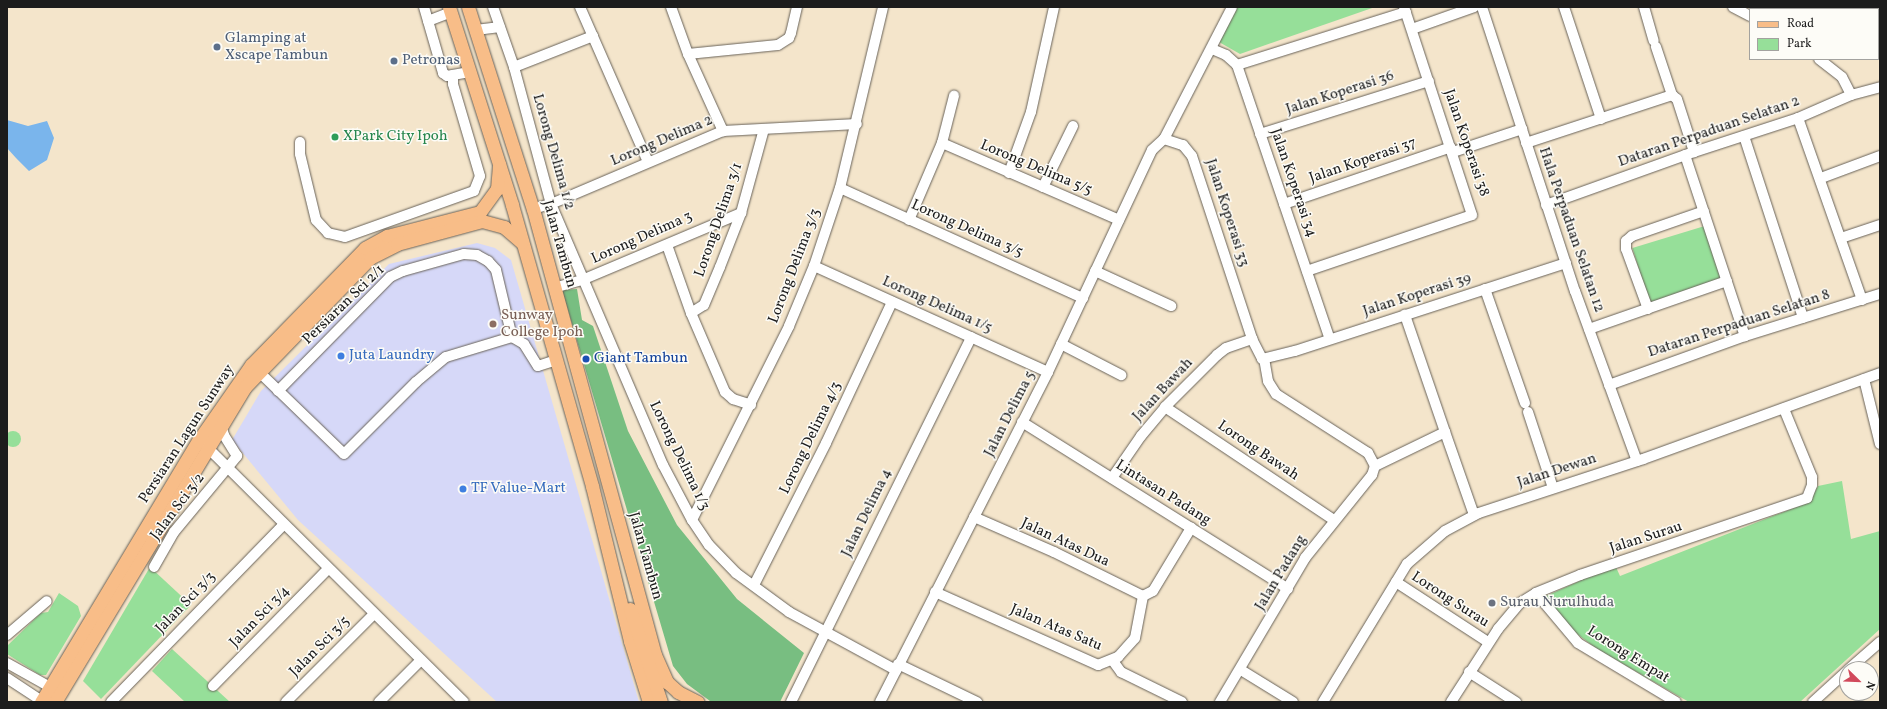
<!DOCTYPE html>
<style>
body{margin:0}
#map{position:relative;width:1887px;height:709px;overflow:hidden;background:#f4e5cb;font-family:Vollkorn,serif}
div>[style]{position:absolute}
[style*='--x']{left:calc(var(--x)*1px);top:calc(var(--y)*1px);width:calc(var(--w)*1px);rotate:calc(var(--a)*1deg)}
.built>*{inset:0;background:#d6d8f8}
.green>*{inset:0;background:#96df99;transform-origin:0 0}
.round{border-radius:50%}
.forest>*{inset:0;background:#78be81}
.water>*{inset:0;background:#7ab5ec}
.roads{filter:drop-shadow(0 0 1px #686259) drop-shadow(0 0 1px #686259)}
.minor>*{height:10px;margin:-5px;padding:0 5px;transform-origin:5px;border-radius:5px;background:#fff}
.major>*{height:13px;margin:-6.5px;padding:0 6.5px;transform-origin:6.5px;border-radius:6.5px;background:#f8bd88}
.dots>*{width:11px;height:11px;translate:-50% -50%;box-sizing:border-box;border:2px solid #fdfcf7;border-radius:50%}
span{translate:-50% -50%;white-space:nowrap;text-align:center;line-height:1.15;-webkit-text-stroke:3px #fdfcf7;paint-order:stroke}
.service-label{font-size:15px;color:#4e5e75}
.left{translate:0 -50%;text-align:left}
.street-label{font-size:15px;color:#1c1c1c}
.leisure-label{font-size:15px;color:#27864d}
.education-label{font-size:15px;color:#785e54}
.shop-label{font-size:15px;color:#366cbe}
.transit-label{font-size:15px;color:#164399}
.worship-label{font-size:15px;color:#5b616d}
.frame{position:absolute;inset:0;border:8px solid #1c1c1c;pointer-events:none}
.legend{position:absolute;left:1749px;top:8px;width:130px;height:52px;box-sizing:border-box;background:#fdfcf7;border:1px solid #a3a29f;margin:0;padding:5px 7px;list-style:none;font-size:12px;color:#1c1c1c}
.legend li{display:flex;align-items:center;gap:8px;height:20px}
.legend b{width:20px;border:1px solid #a3a29f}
.north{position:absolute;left:1839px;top:661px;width:40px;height:40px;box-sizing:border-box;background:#fdfcf7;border:1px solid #a3a29f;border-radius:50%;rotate:113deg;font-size:11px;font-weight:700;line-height:16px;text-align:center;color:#1c1c1c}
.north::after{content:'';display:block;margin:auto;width:14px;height:18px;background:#d1495b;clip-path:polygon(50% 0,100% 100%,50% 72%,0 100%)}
</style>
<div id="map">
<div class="built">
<div style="clip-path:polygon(477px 243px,495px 248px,511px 260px,639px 702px,497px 702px,298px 520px,232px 440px,261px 391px,389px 264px)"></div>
</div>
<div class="green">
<div style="clip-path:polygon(1234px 7px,1375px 7px,1240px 54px,1219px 42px)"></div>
<div style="left:1708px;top:225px;width:59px;height:79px;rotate:73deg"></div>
<div class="round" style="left:5px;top:431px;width:16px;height:16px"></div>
<div style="clip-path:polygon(1842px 481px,1851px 539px,1880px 531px,1880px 629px,1800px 702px,1689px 702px,1597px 649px,1572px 630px,1544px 597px,1615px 565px,1620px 576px,1809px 502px,1818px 486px)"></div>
<div style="clip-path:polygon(150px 567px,191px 605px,101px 699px,83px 681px)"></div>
<div style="clip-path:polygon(59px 593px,78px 606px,81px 616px,46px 675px,40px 675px,7px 654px,7px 646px,41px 613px,48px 612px)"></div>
<div style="clip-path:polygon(172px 649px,230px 702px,185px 702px,152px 671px)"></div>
</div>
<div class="forest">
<div style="clip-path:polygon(577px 289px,582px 320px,593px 326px,628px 431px,677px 525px,737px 599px,804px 653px,780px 702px,710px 701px,687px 684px,673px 666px,562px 290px)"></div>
</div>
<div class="water">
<div style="clip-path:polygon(7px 120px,28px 126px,47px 121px,54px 138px,47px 160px,29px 171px,16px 158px,7px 148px)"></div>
</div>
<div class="roads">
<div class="minor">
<div style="--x:424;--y:7;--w:69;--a:73.9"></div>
<div style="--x:443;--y:73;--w:5;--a:37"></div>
<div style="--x:447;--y:76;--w:23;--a:-10"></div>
<div style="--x:493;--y:7;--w:64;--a:70.7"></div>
<div style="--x:514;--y:67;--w:142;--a:74.9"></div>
<div style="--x:551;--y:204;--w:284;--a:66.8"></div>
<div style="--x:663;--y:465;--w:62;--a:62.2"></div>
<div style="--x:692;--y:520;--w:30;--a:56"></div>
<div style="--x:709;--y:545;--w:39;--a:46"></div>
<div style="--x:736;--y:573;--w:66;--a:36.3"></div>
<div style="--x:789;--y:612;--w:122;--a:28.5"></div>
<div style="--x:580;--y:7;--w:169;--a:66.3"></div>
<div style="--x:671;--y:7;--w:50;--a:70.1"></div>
<div style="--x:688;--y:54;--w:85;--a:65.6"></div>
<div style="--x:1482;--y:7;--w:299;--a:71.9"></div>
<div style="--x:1575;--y:291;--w:181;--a:70"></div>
<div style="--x:1564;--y:7;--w:118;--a:71.7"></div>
<div style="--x:1644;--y:7;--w:35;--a:74"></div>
<div style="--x:1733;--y:7;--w:19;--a:28"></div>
<div style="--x:1861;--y:7;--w:3;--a:45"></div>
<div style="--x:428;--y:21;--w:25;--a:-21"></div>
<div style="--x:1878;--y:21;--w:3;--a:45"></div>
<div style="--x:1412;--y:29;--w:66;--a:-19.5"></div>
<div style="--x:476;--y:30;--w:24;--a:-7"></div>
<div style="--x:1212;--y:49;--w:15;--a:23"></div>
<div style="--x:1226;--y:55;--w:15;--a:42"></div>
<div style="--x:1237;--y:65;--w:289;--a:71.3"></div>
<div style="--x:688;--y:54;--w:90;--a:-5.7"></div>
<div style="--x:778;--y:45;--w:13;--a:-32"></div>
<div style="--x:789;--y:38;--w:5;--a:-68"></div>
<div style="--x:791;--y:33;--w:27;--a:-77"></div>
<div style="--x:1819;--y:59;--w:29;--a:38"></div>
<div style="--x:1842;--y:77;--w:20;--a:63"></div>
<div style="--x:1237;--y:65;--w:177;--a:-17.4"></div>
<div style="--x:514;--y:67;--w:85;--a:-21.4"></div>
<div style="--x:1672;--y:95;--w:6;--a:39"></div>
<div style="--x:1677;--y:99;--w:56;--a:72.2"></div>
<div style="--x:1798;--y:118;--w:193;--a:70.6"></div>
<div style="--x:1260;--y:134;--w:177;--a:-17.4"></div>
<div style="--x:1744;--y:136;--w:191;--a:72"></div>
<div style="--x:1164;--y:139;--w:20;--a:18"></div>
<div style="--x:1183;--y:145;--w:14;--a:51"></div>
<div style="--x:1192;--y:156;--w:193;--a:71.8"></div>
<div style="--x:1252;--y:339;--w:22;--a:63"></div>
<div style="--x:1262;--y:359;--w:34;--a:-14"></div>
<div style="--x:1295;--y:351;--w:285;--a:-18"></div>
<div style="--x:300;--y:142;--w:12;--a:90"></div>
<div style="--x:300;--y:154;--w:68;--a:76.4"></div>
<div style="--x:316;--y:220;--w:18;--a:47"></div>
<div style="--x:328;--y:233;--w:17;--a:13"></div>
<div style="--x:345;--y:237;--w:137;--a:-19.6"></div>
<div style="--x:474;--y:191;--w:16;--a:-68"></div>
<div style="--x:480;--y:176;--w:96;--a:-106.4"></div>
<div style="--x:453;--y:84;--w:9;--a:-90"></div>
<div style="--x:942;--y:143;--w:193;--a:23.5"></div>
<div style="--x:1526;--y:143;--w:154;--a:-18.2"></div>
<div style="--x:1672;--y:95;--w:51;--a:-108.4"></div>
<div style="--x:1453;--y:152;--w:73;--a:-18.4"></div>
<div style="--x:1685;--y:155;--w:191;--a:71.7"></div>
<div style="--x:1009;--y:173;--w:65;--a:-70.2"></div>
<div style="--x:1031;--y:112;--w:107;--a:-77.6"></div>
<div style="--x:1821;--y:178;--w:63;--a:-20.4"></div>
<div style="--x:1043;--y:187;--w:68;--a:-63.8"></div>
<div style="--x:840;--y:188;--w:267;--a:24.4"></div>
<div style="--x:1284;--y:204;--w:176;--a:-18.8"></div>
<div style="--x:1546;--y:205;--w:157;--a:-19.7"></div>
<div style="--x:1694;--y:152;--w:109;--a:-18.1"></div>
<div style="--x:1798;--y:118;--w:58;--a:-23.5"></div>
<div style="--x:1851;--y:95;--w:30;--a:-15"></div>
<div style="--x:533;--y:209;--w:19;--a:-16"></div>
<div style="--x:551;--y:204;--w:187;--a:-23"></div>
<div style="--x:723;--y:131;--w:134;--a:-3"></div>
<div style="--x:909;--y:220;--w:84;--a:-66.8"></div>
<div style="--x:942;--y:143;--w:49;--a:-75.7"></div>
<div style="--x:1841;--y:238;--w:41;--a:-18.4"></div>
<div style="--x:667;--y:245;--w:72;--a:70.6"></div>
<div style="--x:691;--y:313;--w:86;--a:66.7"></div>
<div style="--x:725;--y:392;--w:11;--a:41"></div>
<div style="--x:733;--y:399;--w:19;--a:18"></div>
<div style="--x:814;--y:266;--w:257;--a:24.4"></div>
<div style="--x:1095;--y:271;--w:84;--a:24.7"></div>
<div style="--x:1307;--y:271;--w:174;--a:-18.7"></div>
<div style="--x:1472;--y:215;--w:219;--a:-108.1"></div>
<div style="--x:554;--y:288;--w:29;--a:-16"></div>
<div style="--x:582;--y:280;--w:173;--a:-22.8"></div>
<div style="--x:1485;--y:289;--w:121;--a:70.7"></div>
<div style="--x:1648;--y:309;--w:64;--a:-110.1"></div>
<div style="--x:1626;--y:249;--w:8;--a:-90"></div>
<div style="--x:1626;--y:241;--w:8;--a:-40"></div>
<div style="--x:1632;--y:236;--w:76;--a:-19.1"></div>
<div style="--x:691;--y:313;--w:15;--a:-32"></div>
<div style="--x:704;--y:305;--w:41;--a:-67.2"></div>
<div style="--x:720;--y:267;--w:58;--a:-68.7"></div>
<div style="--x:741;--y:213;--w:87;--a:-74.7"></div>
<div style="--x:1589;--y:329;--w:146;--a:-19.2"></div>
<div style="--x:512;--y:337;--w:14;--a:30"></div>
<div style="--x:524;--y:344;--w:26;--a:58"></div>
<div style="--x:538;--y:366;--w:19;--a:-18"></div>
<div style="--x:1061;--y:344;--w:68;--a:27.3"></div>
<div style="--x:254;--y:367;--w:125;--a:44"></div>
<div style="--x:344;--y:454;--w:102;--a:-45"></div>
<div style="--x:416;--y:382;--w:39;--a:-40"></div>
<div style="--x:446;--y:357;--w:69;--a:-16.9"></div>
<div style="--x:1864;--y:379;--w:67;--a:76.2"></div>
<div style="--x:1609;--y:385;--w:145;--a:-19.8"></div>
<div style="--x:1745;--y:336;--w:141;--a:-17.3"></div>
<div style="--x:278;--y:391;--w:160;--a:-45.5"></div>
<div style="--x:390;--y:277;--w:14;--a:-25"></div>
<div style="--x:403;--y:271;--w:63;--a:-15.6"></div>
<div style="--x:464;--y:254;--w:13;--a:4"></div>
<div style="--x:477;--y:255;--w:13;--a:29"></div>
<div style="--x:488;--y:261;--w:12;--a:48"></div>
<div style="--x:496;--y:270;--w:69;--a:76.6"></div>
<div style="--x:1165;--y:407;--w:203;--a:33.8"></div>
<div style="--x:1528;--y:412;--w:80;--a:71.8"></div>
<div style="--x:1022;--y:422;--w:314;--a:32.1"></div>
<div style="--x:1445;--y:432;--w:88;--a:70.7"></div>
<div style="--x:204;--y:444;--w:366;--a:44.8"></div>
<div style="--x:1375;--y:466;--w:78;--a:-25.9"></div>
<div style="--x:1445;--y:432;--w:124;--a:-108.9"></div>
<div style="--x:1112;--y:478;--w:51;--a:-55.4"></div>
<div style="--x:1141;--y:436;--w:38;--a:-50"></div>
<div style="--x:1165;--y:407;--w:74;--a:-45"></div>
<div style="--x:1217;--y:355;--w:11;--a:-38"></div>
<div style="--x:1226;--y:348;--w:28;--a:-19"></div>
<div style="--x:974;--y:517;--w:87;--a:23.6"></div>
<div style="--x:1054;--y:552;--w:99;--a:26.3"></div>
<div style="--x:1143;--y:596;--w:11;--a:-27"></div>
<div style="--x:1153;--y:591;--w:74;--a:-58.9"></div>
<div style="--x:692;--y:520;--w:217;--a:-63.4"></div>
<div style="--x:789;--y:326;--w:65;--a:-67.4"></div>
<div style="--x:814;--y:266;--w:82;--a:-71.6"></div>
<div style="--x:840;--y:188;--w:186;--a:-76.6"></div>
<div style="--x:154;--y:567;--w:40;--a:-60.3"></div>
<div style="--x:174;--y:532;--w:99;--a:-50.3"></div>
<div style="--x:237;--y:456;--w:25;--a:-122"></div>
<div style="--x:224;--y:435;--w:10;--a:-107"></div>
<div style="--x:1396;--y:582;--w:110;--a:33.1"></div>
<div style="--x:754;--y:585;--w:159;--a:-63.1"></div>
<div style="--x:826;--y:443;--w:156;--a:-64.9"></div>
<div style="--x:935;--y:592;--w:179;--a:24.1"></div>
<div style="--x:1098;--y:665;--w:22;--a:-22"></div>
<div style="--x:1118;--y:657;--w:25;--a:-48"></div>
<div style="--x:1135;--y:638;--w:43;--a:-79.2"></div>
<div style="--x:1536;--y:593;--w:65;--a:50"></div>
<div style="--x:1578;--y:643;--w:114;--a:31"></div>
<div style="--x:7;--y:635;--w:52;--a:-40.4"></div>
<div style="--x:1113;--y:661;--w:14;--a:54"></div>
<div style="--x:1121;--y:672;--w:68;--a:26.2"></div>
<div style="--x:7;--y:663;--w:49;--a:29.2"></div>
<div style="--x:898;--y:664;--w:88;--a:25.7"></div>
<div style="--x:1849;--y:669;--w:41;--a:-41.1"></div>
<div style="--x:1241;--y:670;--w:61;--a:31.6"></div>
<div style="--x:1469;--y:672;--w:56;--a:32.6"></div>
<div style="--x:7;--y:678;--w:42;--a:33.3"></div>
<div style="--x:213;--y:686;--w:164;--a:-45.5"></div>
<div style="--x:111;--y:702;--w:247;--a:-45.8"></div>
<div style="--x:286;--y:702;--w:124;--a:-45"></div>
<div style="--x:379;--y:702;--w:59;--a:-45"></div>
<div style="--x:791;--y:702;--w:407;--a:-63.7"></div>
<div style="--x:880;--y:702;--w:370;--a:-63"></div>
<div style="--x:1048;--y:372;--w:245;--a:-64.9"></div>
<div style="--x:1152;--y:150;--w:16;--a:-43"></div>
<div style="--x:1164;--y:139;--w:148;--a:-62.7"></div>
<div style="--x:1220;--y:702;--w:167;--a:-59.4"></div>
<div style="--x:1305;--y:558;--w:107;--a:-51.1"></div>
<div style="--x:1372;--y:475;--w:9;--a:-72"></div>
<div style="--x:1375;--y:466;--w:15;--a:-118"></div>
<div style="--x:1368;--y:453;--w:109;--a:-147.3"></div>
<div style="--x:1276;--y:394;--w:15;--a:-122"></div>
<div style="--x:1268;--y:381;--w:22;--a:-100"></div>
<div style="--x:1323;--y:702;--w:162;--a:-58.7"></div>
<div style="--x:1407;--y:564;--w:50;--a:-41"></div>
<div style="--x:1445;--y:531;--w:38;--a:-28"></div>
<div style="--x:1479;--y:513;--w:173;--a:-18.2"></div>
<div style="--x:1643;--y:459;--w:252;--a:-19.9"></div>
<div style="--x:1451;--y:702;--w:87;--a:-57.2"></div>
<div style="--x:1498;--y:629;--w:34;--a:-50"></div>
<div style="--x:1520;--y:603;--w:19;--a:-32"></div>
<div style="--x:1536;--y:593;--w:48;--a:-22.2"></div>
<div style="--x:1580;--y:575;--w:240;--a:-18.7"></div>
<div style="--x:1807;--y:498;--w:14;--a:-69"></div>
<div style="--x:1812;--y:485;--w:8;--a:-90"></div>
<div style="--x:1812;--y:477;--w:74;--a:-112.4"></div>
<div style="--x:1813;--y:702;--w:46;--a:-42.4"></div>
</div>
<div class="major">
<div style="--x:449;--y:7;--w:208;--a:72.3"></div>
<div style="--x:512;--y:205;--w:292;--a:74.1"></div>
<div style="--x:592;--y:486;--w:160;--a:76.2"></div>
<div style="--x:630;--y:641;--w:64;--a:72.7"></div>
<div style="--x:468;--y:7;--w:212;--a:72.2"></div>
<div style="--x:533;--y:209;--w:462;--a:74.7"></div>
<div style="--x:655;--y:655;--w:30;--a:66"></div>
<div style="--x:667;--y:682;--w:15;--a:42"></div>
<div style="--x:678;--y:692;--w:22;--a:27"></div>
<div style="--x:630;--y:609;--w:98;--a:71.6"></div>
<div style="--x:41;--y:702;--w:305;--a:-59"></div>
<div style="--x:198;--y:441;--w:93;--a:-55.1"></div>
<div style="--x:251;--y:365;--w:163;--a:-45.7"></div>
<div style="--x:365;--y:248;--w:25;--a:-29"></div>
<div style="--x:387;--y:236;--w:96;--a:-14.5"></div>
<div style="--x:480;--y:212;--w:29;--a:-54"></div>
<div style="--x:497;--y:189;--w:25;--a:-85"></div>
<div style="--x:55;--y:702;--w:368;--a:-58.9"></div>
<div style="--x:245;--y:387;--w:180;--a:-45.9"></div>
<div style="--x:370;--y:258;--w:30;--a:-27"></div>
<div style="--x:397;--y:244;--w:88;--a:-15.1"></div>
<div style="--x:482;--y:221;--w:23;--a:15"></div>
<div style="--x:504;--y:227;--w:23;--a:41"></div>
</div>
</div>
<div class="dots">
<div style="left:217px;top:47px;background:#5c6f8a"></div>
<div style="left:394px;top:61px;background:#5c6f8a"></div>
<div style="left:335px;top:137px;background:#2e9e5b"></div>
<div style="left:493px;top:324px;background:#8d6e63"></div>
<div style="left:341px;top:356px;background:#3f7fe0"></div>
<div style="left:586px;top:359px;background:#1a4fb4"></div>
<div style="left:463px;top:489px;background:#3f7fe0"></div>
<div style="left:1492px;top:603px;background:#6b7280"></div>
</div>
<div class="service-label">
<span class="left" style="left:225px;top:47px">Glamping at<br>Xscape Tambun</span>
<span class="left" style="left:402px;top:61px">Petronas</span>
</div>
<div class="street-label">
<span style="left:1340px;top:93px;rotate:-18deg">Jalan Koperasi 36</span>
<span style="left:1709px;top:132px;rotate:-19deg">Dataran Perpaduan Selatan 2</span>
<span style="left:662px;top:141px;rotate:-23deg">Lorong Delima 2</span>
<span style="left:1466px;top:143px;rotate:71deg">Jalan Koperasi 38</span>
<span style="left:553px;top:152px;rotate:74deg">Lorong Delima 1/2</span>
<span style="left:1363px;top:161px;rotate:-19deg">Jalan Koperasi 37</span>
<span style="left:1036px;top:168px;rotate:23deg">Lorong Delima 5/5</span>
<span style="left:1293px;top:183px;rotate:71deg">Jalan Koperasi 34</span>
<span style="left:1227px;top:213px;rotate:72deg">Jalan Koperasi 33</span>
<span style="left:719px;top:220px;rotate:-71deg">Lorong Delima 3/1</span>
<span style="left:967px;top:229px;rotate:24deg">Lorong Delima 3/5</span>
<span style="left:1571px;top:230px;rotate:71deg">Hala Perpaduan Selatan 12</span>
<span style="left:642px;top:238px;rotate:-24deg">Lorong Delima 3</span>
<span style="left:559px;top:244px;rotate:74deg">Jalan Tambun</span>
<span style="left:795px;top:266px;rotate:-69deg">Lorong Delima 3/3</span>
<span style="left:1417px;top:295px;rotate:-18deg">Jalan Koperasi 39</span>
<span style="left:344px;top:305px;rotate:-44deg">Persiaran Sci 2/1</span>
<span style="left:937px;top:305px;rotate:24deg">Lorong Delima 1/5</span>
<span style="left:1739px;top:324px;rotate:-18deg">Dataran Perpaduan Selatan 8</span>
<span style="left:1163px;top:390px;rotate:-47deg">Jalan Bawah</span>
<span style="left:1010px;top:414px;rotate:-63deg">Jalan Delima 5</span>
<span style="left:187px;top:434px;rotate:-57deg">Persiaran Lagun Sunway</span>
<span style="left:811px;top:438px;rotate:-64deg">Lorong Delima 4/3</span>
<span style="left:1258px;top:451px;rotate:34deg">Lorong Bawah</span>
<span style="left:679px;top:456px;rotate:64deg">Lorong Delima 1/3</span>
<span style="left:1557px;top:471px;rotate:-18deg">Jalan Dewan</span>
<span style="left:1163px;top:493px;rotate:32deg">Lintasan Padang</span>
<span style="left:178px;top:507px;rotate:-53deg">Jalan Sci 3/2</span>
<span style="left:867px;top:513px;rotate:-64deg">Jalan Delima 4</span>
<span style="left:1646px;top:538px;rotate:-18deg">Jalan Surau</span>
<span style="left:1065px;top:543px;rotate:25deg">Jalan Atas Dua</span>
<span style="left:645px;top:556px;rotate:74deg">Jalan Tambun</span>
<span style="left:1281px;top:573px;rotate:-59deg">Jalan Padang</span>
<span style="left:1450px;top:600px;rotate:33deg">Lorong Surau</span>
<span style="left:186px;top:603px;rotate:-46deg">Jalan Sci 3/3</span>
<span style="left:260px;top:617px;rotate:-46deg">Jalan Sci 3/4</span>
<span style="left:1056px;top:628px;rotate:23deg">Jalan Atas Satu</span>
<span style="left:320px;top:647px;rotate:-45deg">Jalan Sci 3/5</span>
<span style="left:1628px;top:655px;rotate:32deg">Lorong Empat</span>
</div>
<div class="leisure-label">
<span class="left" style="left:343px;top:137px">XPark City Ipoh</span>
</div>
<div class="education-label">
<span class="left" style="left:501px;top:324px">Sunway<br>College Ipoh</span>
</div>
<div class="shop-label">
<span class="left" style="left:349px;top:356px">Juta Laundry</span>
<span class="left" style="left:471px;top:489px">TF Value-Mart</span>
</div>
<div class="transit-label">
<span class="left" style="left:594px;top:359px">Giant Tambun</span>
</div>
<div class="worship-label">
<span class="left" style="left:1500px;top:603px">Surau Nurulhuda</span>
</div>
<div class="frame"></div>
<ul class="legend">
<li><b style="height:5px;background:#f8bd88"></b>Road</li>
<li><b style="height:11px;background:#96df99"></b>Park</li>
</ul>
<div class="north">N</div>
</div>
